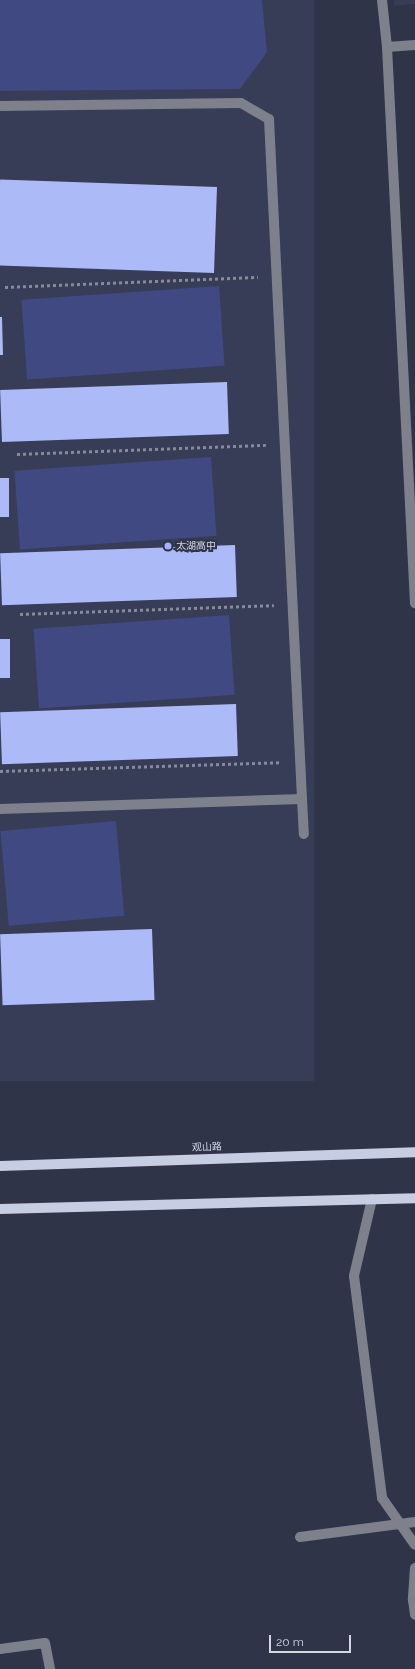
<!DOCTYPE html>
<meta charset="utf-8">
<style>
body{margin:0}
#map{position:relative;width:415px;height:1669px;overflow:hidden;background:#2f3449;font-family:Raleway,"Noto Sans SC",sans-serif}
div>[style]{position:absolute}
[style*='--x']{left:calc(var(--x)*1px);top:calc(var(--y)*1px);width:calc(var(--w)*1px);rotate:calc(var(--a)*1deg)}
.built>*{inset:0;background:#373c57;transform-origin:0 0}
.green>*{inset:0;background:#404981;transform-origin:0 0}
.building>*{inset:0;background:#acbaf8;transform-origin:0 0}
.path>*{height:2.5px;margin-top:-1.25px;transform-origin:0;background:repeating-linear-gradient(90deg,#878a9b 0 3px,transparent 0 6px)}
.minor>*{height:10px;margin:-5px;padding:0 5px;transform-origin:5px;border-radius:5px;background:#7e818c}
.major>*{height:10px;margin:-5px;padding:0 5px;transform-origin:5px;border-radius:5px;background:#c7cde3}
.dots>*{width:11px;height:11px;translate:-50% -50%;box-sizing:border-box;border:2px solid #2f3449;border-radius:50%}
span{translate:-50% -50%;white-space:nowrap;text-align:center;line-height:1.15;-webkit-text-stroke:4px #2f3449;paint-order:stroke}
.poi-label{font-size:10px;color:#d4d7e4}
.left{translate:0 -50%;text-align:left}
.street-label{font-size:10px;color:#d4d7e4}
.scale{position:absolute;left:269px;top:1635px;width:82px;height:18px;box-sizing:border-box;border:2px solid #d4d7e4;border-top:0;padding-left:5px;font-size:12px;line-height:14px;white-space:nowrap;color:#d4d7e4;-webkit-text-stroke:3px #2f3449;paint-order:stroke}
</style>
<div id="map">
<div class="built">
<div style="left:0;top:0;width:314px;height:1081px"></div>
<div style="clip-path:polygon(394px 0,415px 0,415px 4px,394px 6px)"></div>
</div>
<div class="green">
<div style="clip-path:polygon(0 0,262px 0,267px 52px,240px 89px,0 91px)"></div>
<div style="left:219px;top:286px;width:80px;height:198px;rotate:86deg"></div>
<div style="left:211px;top:457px;width:79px;height:197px;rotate:86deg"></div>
<div style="left:229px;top:615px;width:80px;height:196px;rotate:86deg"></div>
<div style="left:116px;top:821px;width:95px;height:116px;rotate:85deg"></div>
</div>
<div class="building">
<div style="left:217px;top:187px;width:86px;height:217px;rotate:92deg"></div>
<div style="clip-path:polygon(0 317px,2px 317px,3px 355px,0 355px)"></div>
<div style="left:227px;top:382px;width:52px;height:227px;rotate:88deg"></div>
<div style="left:0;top:478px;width:9px;height:39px"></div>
<div style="left:235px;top:545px;width:52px;height:235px;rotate:88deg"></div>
<div style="left:0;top:639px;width:10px;height:39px"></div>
<div style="left:236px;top:704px;width:52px;height:236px;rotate:88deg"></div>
<div style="left:152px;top:929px;width:71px;height:152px;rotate:88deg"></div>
</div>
<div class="path">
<div style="--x:5;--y:287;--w:253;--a:-2.3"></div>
<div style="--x:17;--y:454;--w:249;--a:-2.1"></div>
<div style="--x:20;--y:614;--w:254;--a:-2"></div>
<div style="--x:0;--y:771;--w:281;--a:-1.8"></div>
</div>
<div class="minor">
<div style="--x:382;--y:0;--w:47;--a:83.9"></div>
<div style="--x:387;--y:47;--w:557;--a:87.12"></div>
<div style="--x:387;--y:47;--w:28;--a:-4"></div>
<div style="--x:0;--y:106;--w:241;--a:-0.7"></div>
<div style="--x:241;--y:103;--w:32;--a:30"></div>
<div style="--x:269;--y:119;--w:681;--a:87.22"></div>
<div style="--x:302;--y:799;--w:302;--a:178.1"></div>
<div style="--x:302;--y:799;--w:35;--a:87"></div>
<div style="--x:372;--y:1199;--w:79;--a:103.2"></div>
<div style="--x:354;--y:1276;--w:224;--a:82.8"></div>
<div style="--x:382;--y:1498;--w:57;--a:54.9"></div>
<div style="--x:300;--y:1537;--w:116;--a:-7.4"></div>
<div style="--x:415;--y:1568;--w:32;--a:94"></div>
<div style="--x:413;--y:1600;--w:15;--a:82"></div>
<div style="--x:0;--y:1649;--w:45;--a:-7.6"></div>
<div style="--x:45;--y:1643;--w:26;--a:79"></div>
</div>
<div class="major">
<div style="--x:0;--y:1166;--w:415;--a:-1.9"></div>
<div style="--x:0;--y:1209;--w:415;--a:-1.5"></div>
</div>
<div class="dots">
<div style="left:168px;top:546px;background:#a3b2fd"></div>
</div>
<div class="poi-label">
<span class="left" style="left:176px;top:546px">太湖高中</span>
</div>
<div class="street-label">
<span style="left:207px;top:1147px;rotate:-2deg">观山路</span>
</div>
<div class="scale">20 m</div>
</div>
